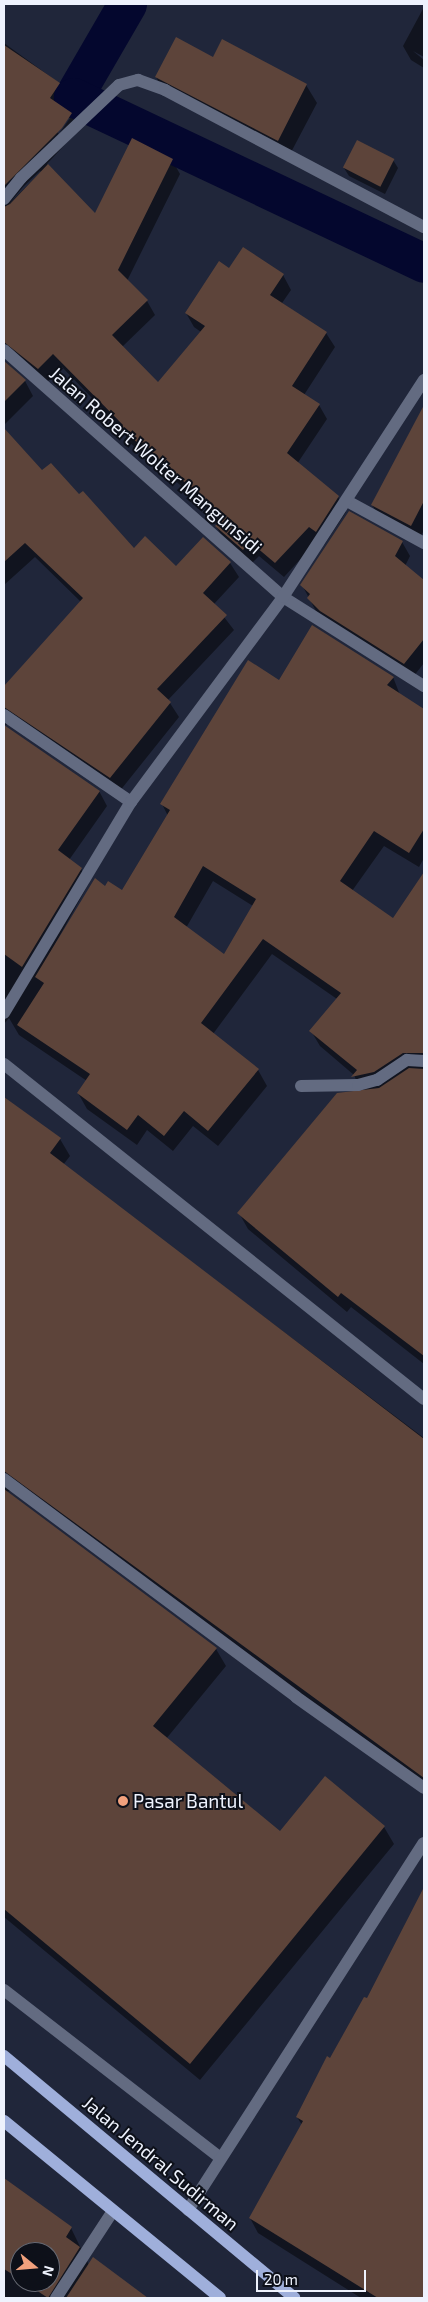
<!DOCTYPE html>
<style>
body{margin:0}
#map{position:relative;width:428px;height:2302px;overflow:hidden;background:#20263a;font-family:"Exo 2",sans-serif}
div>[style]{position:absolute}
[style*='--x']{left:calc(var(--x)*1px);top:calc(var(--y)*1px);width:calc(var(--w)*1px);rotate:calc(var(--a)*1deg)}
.shadow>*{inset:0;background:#0007}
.canal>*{height:39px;margin:-19.5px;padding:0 19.5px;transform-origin:19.5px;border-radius:19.5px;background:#04072e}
.building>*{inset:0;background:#5d443a;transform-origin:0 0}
.service>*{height:12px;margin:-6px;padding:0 6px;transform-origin:6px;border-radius:6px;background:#636b81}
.pedestrian>*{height:12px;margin:-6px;padding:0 6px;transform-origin:6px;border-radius:6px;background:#636b81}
.minor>*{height:12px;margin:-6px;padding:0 6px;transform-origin:6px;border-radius:6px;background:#636b81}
.tertiary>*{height:12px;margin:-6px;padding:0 6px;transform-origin:6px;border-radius:6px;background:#636b81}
.primary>*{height:12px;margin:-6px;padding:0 6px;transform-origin:6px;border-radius:6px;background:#9fafdb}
.dots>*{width:14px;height:14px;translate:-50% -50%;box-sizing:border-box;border:2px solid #0d1019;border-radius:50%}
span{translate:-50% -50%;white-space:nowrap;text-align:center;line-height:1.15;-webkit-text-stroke:4px #0d1019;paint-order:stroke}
.street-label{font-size:19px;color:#eef2fd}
.poi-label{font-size:19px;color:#eef2fd}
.left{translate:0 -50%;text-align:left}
.frame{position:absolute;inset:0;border:5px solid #eef2fd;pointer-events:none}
.north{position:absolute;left:10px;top:2242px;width:50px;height:50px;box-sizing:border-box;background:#0d1019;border:1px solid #676a74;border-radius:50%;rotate:107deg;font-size:14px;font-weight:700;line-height:20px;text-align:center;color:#eef2fd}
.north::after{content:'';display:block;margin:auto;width:18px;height:22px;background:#f1a17d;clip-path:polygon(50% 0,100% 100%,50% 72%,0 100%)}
.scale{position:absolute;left:256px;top:2270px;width:110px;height:22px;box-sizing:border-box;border:2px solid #eef2fd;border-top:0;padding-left:6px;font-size:15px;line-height:18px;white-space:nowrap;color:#eef2fd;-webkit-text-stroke:4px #0d1019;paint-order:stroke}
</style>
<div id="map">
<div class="shadow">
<div style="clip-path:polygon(424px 7px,424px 57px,413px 51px,424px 60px,424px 68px,411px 60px,403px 46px)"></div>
<div style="clip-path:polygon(223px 40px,306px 85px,317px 103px,288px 158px,166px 96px,156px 77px,214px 58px)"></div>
<div style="clip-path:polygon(evenodd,4px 43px,59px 83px,68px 98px,61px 107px,71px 114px,80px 128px,47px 164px,96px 215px,172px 160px,180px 174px,127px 281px,147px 301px,155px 315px,122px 347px,158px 384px,201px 332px,194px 327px,186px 313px,229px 270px,283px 275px,291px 290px,282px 303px,326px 333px,335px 347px,304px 395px,319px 405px,327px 419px,297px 464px,338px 497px,346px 512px,324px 545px,318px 540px,284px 577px,259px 556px,251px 564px,224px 540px,216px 526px,220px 522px,216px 515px,130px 443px,121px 428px,62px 367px,46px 383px,5px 359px,5px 364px,25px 381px,33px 396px,4px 425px,4px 43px,67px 118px,70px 118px,59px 134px,57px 132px,67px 118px,4px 43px,40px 171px,41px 172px,9px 204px,23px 187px,40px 171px)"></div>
<div style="clip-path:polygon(393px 160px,398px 168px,385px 194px,349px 176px,344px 168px)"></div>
<div style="clip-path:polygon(4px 430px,42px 472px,79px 496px,134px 550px,176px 568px,203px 539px,230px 563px,239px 577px,214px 604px,234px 630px,168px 700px,179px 717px,119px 792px,18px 722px,4px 725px,4px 688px,81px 602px,35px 557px,4px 585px)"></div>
<div style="clip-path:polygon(410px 435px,424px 443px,424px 530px,419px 540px,381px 519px,372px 505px)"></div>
<div style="clip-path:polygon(402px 542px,410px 556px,405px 566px,424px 581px,424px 663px,413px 677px,317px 613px,302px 585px)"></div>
<div style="clip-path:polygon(evenodd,393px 677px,400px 695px,424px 715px,424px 858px,419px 867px,384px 846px,352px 891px,393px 920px,415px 888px,424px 894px,424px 1157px,403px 1184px,424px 1200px,424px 1364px,351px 1307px,347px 1312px,248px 1229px,239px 1213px,361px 1092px,354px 1075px,320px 1046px,311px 1031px,337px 999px,272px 954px,213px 1034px,258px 1070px,267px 1086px,218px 1146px,193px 1126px,173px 1151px,147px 1130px,137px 1145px,87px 1109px,78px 1093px,87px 1081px,19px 1035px,9px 1018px,4px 1024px,4px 726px,99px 791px,107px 806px,69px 860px,81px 869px,89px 883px,49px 955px,105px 888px,123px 892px,168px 816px,162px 804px,279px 682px,393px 677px,213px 881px,253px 906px,224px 956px,186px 928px,213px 881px)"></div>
<div style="clip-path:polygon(4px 1099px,60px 1139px,70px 1156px,63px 1165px,424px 1438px,424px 1787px,20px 1489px,5px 1492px,216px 1649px,226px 1666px,166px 1739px,280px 1833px,384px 1827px,394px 1844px,200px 2080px,4px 1917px)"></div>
<div style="clip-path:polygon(424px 1891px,424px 2298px,361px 2298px,258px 2233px,250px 2218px,302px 2125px,297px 2117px,367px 2000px)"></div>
<div style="clip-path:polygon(evenodd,4px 2180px,71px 2228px,89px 2265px,146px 2298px,4px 2298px,4px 2180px,20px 2252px,50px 2252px,50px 2282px,20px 2282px,20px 2252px)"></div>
</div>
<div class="canal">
<div style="--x:127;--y:4;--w:108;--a:120.1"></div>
<div style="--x:73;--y:97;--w:388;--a:25.3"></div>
</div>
<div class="building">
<div style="clip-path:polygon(176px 37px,213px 57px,222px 39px,307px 84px,278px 141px,155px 77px)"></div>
<div style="clip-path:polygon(4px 45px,60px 83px,50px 98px,72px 113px,62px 128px,4px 186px)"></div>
<div style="clip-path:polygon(132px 138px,173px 159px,118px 270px,148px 300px,112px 335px,158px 382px,205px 326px,185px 313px,219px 261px,229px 268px,243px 247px,284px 274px,270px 295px,327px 332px,292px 386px,320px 404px,287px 453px,339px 496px,316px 532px,309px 527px,275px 563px,250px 542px,243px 550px,215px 526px,222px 518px,211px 508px,213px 506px,120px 428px,123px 425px,53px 354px,38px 369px,4px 342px,4px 207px,10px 204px,48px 164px,95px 213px)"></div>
<div style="left:357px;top:140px;width:42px;height:31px;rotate:27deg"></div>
<div style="clip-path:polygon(4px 361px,26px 380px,4px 402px)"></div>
<div style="clip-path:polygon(424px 405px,424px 501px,411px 526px,371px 505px)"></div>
<div style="clip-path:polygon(4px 428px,42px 470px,51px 463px,79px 494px,83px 491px,134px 548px,145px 536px,176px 566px,203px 537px,231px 562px,203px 593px,227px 615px,157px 689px,171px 702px,110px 778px,4px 707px,4px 686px,83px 598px,25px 543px,4px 562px)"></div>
<div style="clip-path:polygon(349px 511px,403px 541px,395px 556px,424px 580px,424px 639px,404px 664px,320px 611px,307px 598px,310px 594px,300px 585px)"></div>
<div style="clip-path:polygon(evenodd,312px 625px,394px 677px,387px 685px,424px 709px,424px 829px,409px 853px,374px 831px,340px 881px,393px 918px,424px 872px,424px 1053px,403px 1053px,374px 1072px,351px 1077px,357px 1070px,309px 1031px,341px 993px,263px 939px,201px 1023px,259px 1069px,208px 1131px,184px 1111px,164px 1136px,138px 1115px,127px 1130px,77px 1093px,90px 1074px,17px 1025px,44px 983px,35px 977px,95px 878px,105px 886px,108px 881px,122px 890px,170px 810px,160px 804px,248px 660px,279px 680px,312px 625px,203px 866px,256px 899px,224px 954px,174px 917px,203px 866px)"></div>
<div style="clip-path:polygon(4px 725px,100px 791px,58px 850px,82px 868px,22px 967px,4px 954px)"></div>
<div style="clip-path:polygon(409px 1068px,424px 1069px,424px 1356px,341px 1293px,338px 1297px,237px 1213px,337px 1093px,379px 1088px)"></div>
<div style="clip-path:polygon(4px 1097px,61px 1138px,50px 1153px,424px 1439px,424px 1778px,4px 1471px)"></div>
<div style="clip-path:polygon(4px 1489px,217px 1648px,153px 1726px,280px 1831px,325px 1776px,385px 1826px,190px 2064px,4px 1909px)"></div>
<div style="clip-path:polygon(424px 1887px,424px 2298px,378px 2298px,249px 2218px,303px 2121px,296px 2117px,327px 2056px,330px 2058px,364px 1997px,367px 1998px)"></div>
<div style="clip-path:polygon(4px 2178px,72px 2227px,66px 2237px,80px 2247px,48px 2298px,24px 2282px,50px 2282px,50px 2252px,20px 2252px,20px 2279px,4px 2269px)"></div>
<div style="clip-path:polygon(93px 2257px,148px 2298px,66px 2298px)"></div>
</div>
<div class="service">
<div style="--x:138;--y:80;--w:29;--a:20"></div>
<div style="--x:165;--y:90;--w:293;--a:27.9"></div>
<div style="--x:4;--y:1479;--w:364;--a:36.7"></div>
<div style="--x:296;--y:1697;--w:157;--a:35.4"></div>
</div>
<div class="pedestrian">
<div style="--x:4;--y:1990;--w:272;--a:37.8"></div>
</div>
<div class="minor">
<div style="--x:4;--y:199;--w:27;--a:-51"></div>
<div style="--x:21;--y:178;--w:135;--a:-43.5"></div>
<div style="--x:119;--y:85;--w:20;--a:-15"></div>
<div style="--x:4;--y:350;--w:373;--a:41.5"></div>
<div style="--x:283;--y:597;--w:167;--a:32.3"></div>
<div style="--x:347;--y:501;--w:88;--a:28.6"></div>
<div style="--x:4;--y:715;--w:154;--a:34.4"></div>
<div style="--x:4;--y:1064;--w:537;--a:38.58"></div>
<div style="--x:301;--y:1086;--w:57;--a:-1"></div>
<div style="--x:358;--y:1085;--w:20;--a:-15"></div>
<div style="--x:377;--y:1080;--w:36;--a:-34"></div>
<div style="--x:407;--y:1060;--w:17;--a:3"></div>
<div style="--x:188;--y:2210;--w:436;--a:-57.3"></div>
<div style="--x:56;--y:2298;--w:104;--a:-56.8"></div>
</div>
<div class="tertiary">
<div style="--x:4;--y:1013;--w:246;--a:-59"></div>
<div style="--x:131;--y:802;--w:255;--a:-53.4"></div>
<div style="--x:283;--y:597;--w:259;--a:-57"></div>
</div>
<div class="primary">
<div style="--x:4;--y:2056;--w:378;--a:39.8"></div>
<div style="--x:4;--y:2121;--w:279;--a:39.3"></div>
</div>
<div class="dots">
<div style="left:123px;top:1801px;background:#f1a17d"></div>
</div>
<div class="street-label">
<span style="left:156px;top:460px;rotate:41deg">Jalan Robert Wolter Mangunsidi</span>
<span style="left:161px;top:2163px;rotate:40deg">Jalan Jendral Sudirman</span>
</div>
<div class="poi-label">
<span class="left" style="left:133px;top:1801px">Pasar Bantul</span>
</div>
<div class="frame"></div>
<div class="north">N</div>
<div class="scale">20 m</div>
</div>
